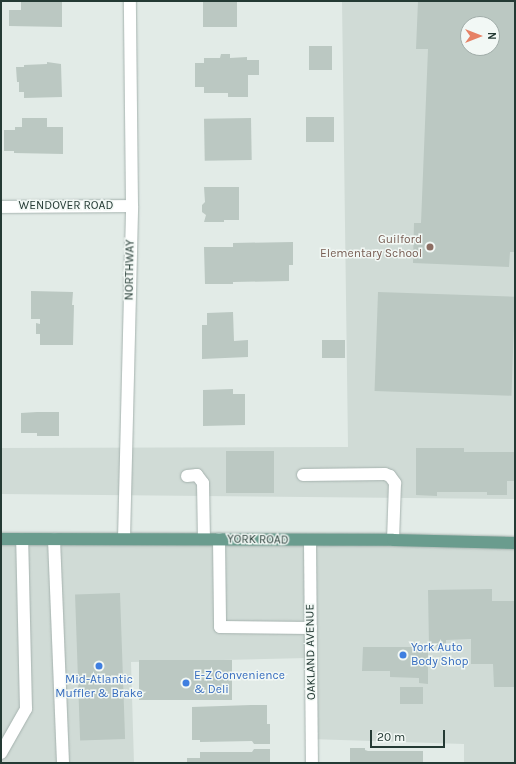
<!DOCTYPE html>
<style>
body{margin:0}
#map{position:relative;width:516px;height:764px;overflow:hidden;background:#e2ebe7;font-family:Karla,sans-serif}
div>[style]{position:absolute}
[style*='--x']{left:calc(var(--x)*1px);top:calc(var(--y)*1px);width:calc(var(--w)*1px);rotate:calc(var(--a)*1deg)}
.built>*{inset:0;background:#d0dbd6}
.building>*{inset:0;background:#bbc8c2;transform-origin:0 0}
.roads{filter:drop-shadow(0 0 1px #a5b2ae) drop-shadow(0 0 1px #a5b2ae)}
.minor>*{height:12px;margin:-6px;padding:0 6px;transform-origin:6px;border-radius:6px;background:#fff}
.major>*{height:12px;margin:-6px;padding:0 6px;transform-origin:6px;border-radius:6px;background:#6a9c8e}
.dots>*{width:11px;height:11px;translate:-50% -50%;box-sizing:border-box;border:2px solid #f2f8f5;border-radius:50%}
span{translate:-50% -50%;white-space:nowrap;text-align:center;line-height:1.15;-webkit-text-stroke:3px #f2f8f5;paint-order:stroke}
.street-label{font-size:12px;color:#243a34}
.education-label{font-size:12px;color:#785e54}
.right{translate:-100% -50%;text-align:right}
.shop-label{font-size:12px;color:#366cbe}
.left{translate:0 -50%;text-align:left}
.frame{position:absolute;inset:0;border:2px solid #243a34;pointer-events:none}
.north{position:absolute;left:460px;top:16px;width:40px;height:40px;box-sizing:border-box;background:#f2f8f5;border:1px solid #a0aca8;border-radius:50%;rotate:90deg;font-size:11px;font-weight:700;line-height:16px;text-align:center;color:#243a34}
.north::after{content:'';display:block;margin:auto;width:14px;height:18px;background:#e68165;clip-path:polygon(50% 0,100% 100%,50% 72%,0 100%)}
.scale{position:absolute;left:370px;top:730px;width:75px;height:18px;box-sizing:border-box;border:2px solid #243a34;border-top:0;padding-left:5px;font-size:12px;line-height:14px;white-space:nowrap;color:#243a34;-webkit-text-stroke:3px #f2f8f5;paint-order:stroke}
</style>
<div id="map">
<div class="built">
<div style="clip-path:polygon(evenodd,342px 1px,515px 1px,515px 499px,1px 494px,1px 448px,348px 447px,342px 1px,468px 24px,492px 24px,492px 48px,468px 48px,468px 24px)"></div>
<div style="clip-path:polygon(1px 539px,515px 543px,515px 763px,464px 763px,464px 744px,310px 739px,307px 658px,131px 662px,134px 763px,1px 763px)"></div>
</div>
<div class="building">
<div style="clip-path:polygon(21px 1px,62px 1px,62px 27px,9px 26px,9px 10px,21px 10px)"></div>
<div style="left:203px;top:1px;width:34px;height:26px"></div>
<div style="clip-path:polygon(evenodd,418px 1px,515px 1px,515px 252px,510px 252px,509px 267px,413px 263px,414px 223px,421px 223px,428px 49px,416px 49px,418px 1px,468px 24px,492px 24px,492px 48px,468px 48px,468px 24px)"></div>
<div style="left:309px;top:46px;width:23px;height:24px"></div>
<div style="clip-path:polygon(221px 54px,230px 54px,230px 58px,247px 57px,247px 60px,259px 60px,259px 75px,248px 75px,248px 97px,228px 97px,228px 93px,204px 93px,204px 87px,195px 87px,195px 63px,204px 63px,204px 58px,220px 58px)"></div>
<div style="clip-path:polygon(47px 62px,61px 64px,62px 97px,24px 98px,24px 92px,19px 92px,19px 82px,17px 82px,16px 67px,24px 67px,24px 65px,47px 64px)"></div>
<div style="left:306px;top:117px;width:28px;height:25px"></div>
<div style="clip-path:polygon(22px 118px,47px 118px,47px 127px,63px 127px,63px 154px,14px 153px,14px 151px,4px 151px,4px 130px,15px 130px,15px 127px,22px 127px)"></div>
<div style="left:251px;top:118px;width:42px;height:47px;rotate:89deg"></div>
<div style="clip-path:polygon(204px 187px,239px 187px,239px 220px,224px 220px,224px 222px,204px 222px,206px 215px,202px 212px,202px 205px,205px 202px)"></div>
<div style="clip-path:polygon(293px 242px,293px 265px,289px 265px,289px 281px,233px 282px,233px 284px,205px 284px,204px 247px,233px 247px,233px 243px)"></div>
<div style="clip-path:polygon(31px 291px,73px 292px,72px 305px,74px 305px,73px 345px,40px 345px,40px 334px,36px 334px,36px 323px,40px 324px,40px 319px,31px 319px)"></div>
<div style="left:378px;top:292px;width:137px;height:99px;rotate:2deg"></div>
<div style="clip-path:polygon(233px 312px,234px 341px,248px 340px,248px 357px,202px 359px,202px 325px,207px 325px,207px 313px)"></div>
<div style="left:322px;top:340px;width:23px;height:18px"></div>
<div style="clip-path:polygon(233px 389px,233px 394px,245px 394px,245px 425px,203px 426px,203px 390px)"></div>
<div style="clip-path:polygon(37px 412px,59px 412px,59px 436px,37px 436px,37px 433px,21px 433px,21px 413px)"></div>
<div style="clip-path:polygon(416px 448px,464px 448px,464px 452px,515px 452px,515px 481px,507px 481px,507px 495px,487px 495px,487px 492px,437px 492px,437px 496px,416px 495px)"></div>
<div style="left:226px;top:451px;width:48px;height:42px"></div>
<div style="clip-path:polygon(492px 589px,492px 601px,515px 601px,515px 687px,494px 687px,493px 664px,471px 664px,471px 639px,446px 640px,446px 646px,429px 646px,428px 590px)"></div>
<div style="left:120px;top:593px;width:146px;height:45px;rotate:88deg"></div>
<div style="clip-path:polygon(363px 647px,428px 647px,428px 684px,419px 683px,419px 678px,390px 677px,390px 671px,362px 671px)"></div>
<div style="left:232px;top:660px;width:40px;height:93px;rotate:90deg"></div>
<div style="left:400px;top:687px;width:23px;height:17px"></div>
<div style="clip-path:polygon(251px 705px,267px 705px,267px 724px,270px 724px,270px 744px,254px 744px,252px 741px,200px 742px,200px 740px,192px 740px,192px 707px)"></div>
<div style="clip-path:polygon(350px 748px,365px 748px,365px 750px,368px 751px,423px 751px,423px 763px,350px 763px)"></div>
<div style="clip-path:polygon(254px 749px,270px 749px,270px 763px,187px 763px,187px 758px,200px 758px,200px 752px,252px 752px)"></div>
</div>
<div class="roads">
<div class="minor">
<div style="--x:1;--y:207;--w:131;--a:-0.4"></div>
<div style="--x:303;--y:475;--w:82;--a:-0.7"></div>
<div style="--x:385;--y:474;--w:5;--a:22"></div>
<div style="--x:390;--y:476;--w:9;--a:54"></div>
<div style="--x:395;--y:483;--w:57;--a:92"></div>
<div style="--x:187;--y:476;--w:10;--a:-6"></div>
<div style="--x:197;--y:475;--w:10;--a:53"></div>
<div style="--x:203;--y:483;--w:56;--a:89"></div>
<div style="--x:54;--y:539;--w:224;--a:87.7"></div>
<div style="--x:124;--y:539;--w:333;--a:-88.6"></div>
<div style="--x:132;--y:206;--w:205;--a:-90.6"></div>
<div style="--x:219;--y:539;--w:88;--a:89.3"></div>
<div style="--x:220;--y:627;--w:91;--a:0.6"></div>
<div style="--x:310;--y:541;--w:222;--a:89.5"></div>
<div style="--x:1;--y:753;--w:51;--a:-60.4"></div>
<div style="--x:26;--y:709;--w:170;--a:-91.3"></div>
</div>
<div class="major">
<div style="--x:1;--y:539;--w:392;--a:0.1"></div>
<div style="--x:393;--y:540;--w:122;--a:1.4"></div>
</div>
</div>
<div class="dots">
<div style="left:430px;top:247px;background:#8d6e63"></div>
<div style="left:403px;top:655px;background:#3f7fe0"></div>
<div style="left:99px;top:666px;background:#3f7fe0"></div>
<div style="left:186px;top:683px;background:#3f7fe0"></div>
</div>
<div class="street-label">
<span style="left:66px;top:206px">WENDOVER ROAD</span>
<span style="left:130px;top:270px;rotate:-89deg">NORTHWAY</span>
<span style="left:258px;top:540px;rotate:1deg">YORK ROAD</span>
<span style="left:311px;top:652px;rotate:-91deg">OAKLAND AVENUE</span>
</div>
<div class="education-label">
<span class="right" style="left:422px;top:247px">Guilford<br>Elementary School</span>
</div>
<div class="shop-label">
<span class="left" style="left:411px;top:655px">York Auto<br>Body Shop</span>
<span class="left" style="left:194px;top:683px">E-Z Convenience<br>&amp; Deli</span>
<span style="left:99px;top:687px">Mid-Atlantic<br>Muffler &amp; Brake</span>
</div>
<div class="frame"></div>
<div class="north">N</div>
<div class="scale">20 m</div>
</div>
